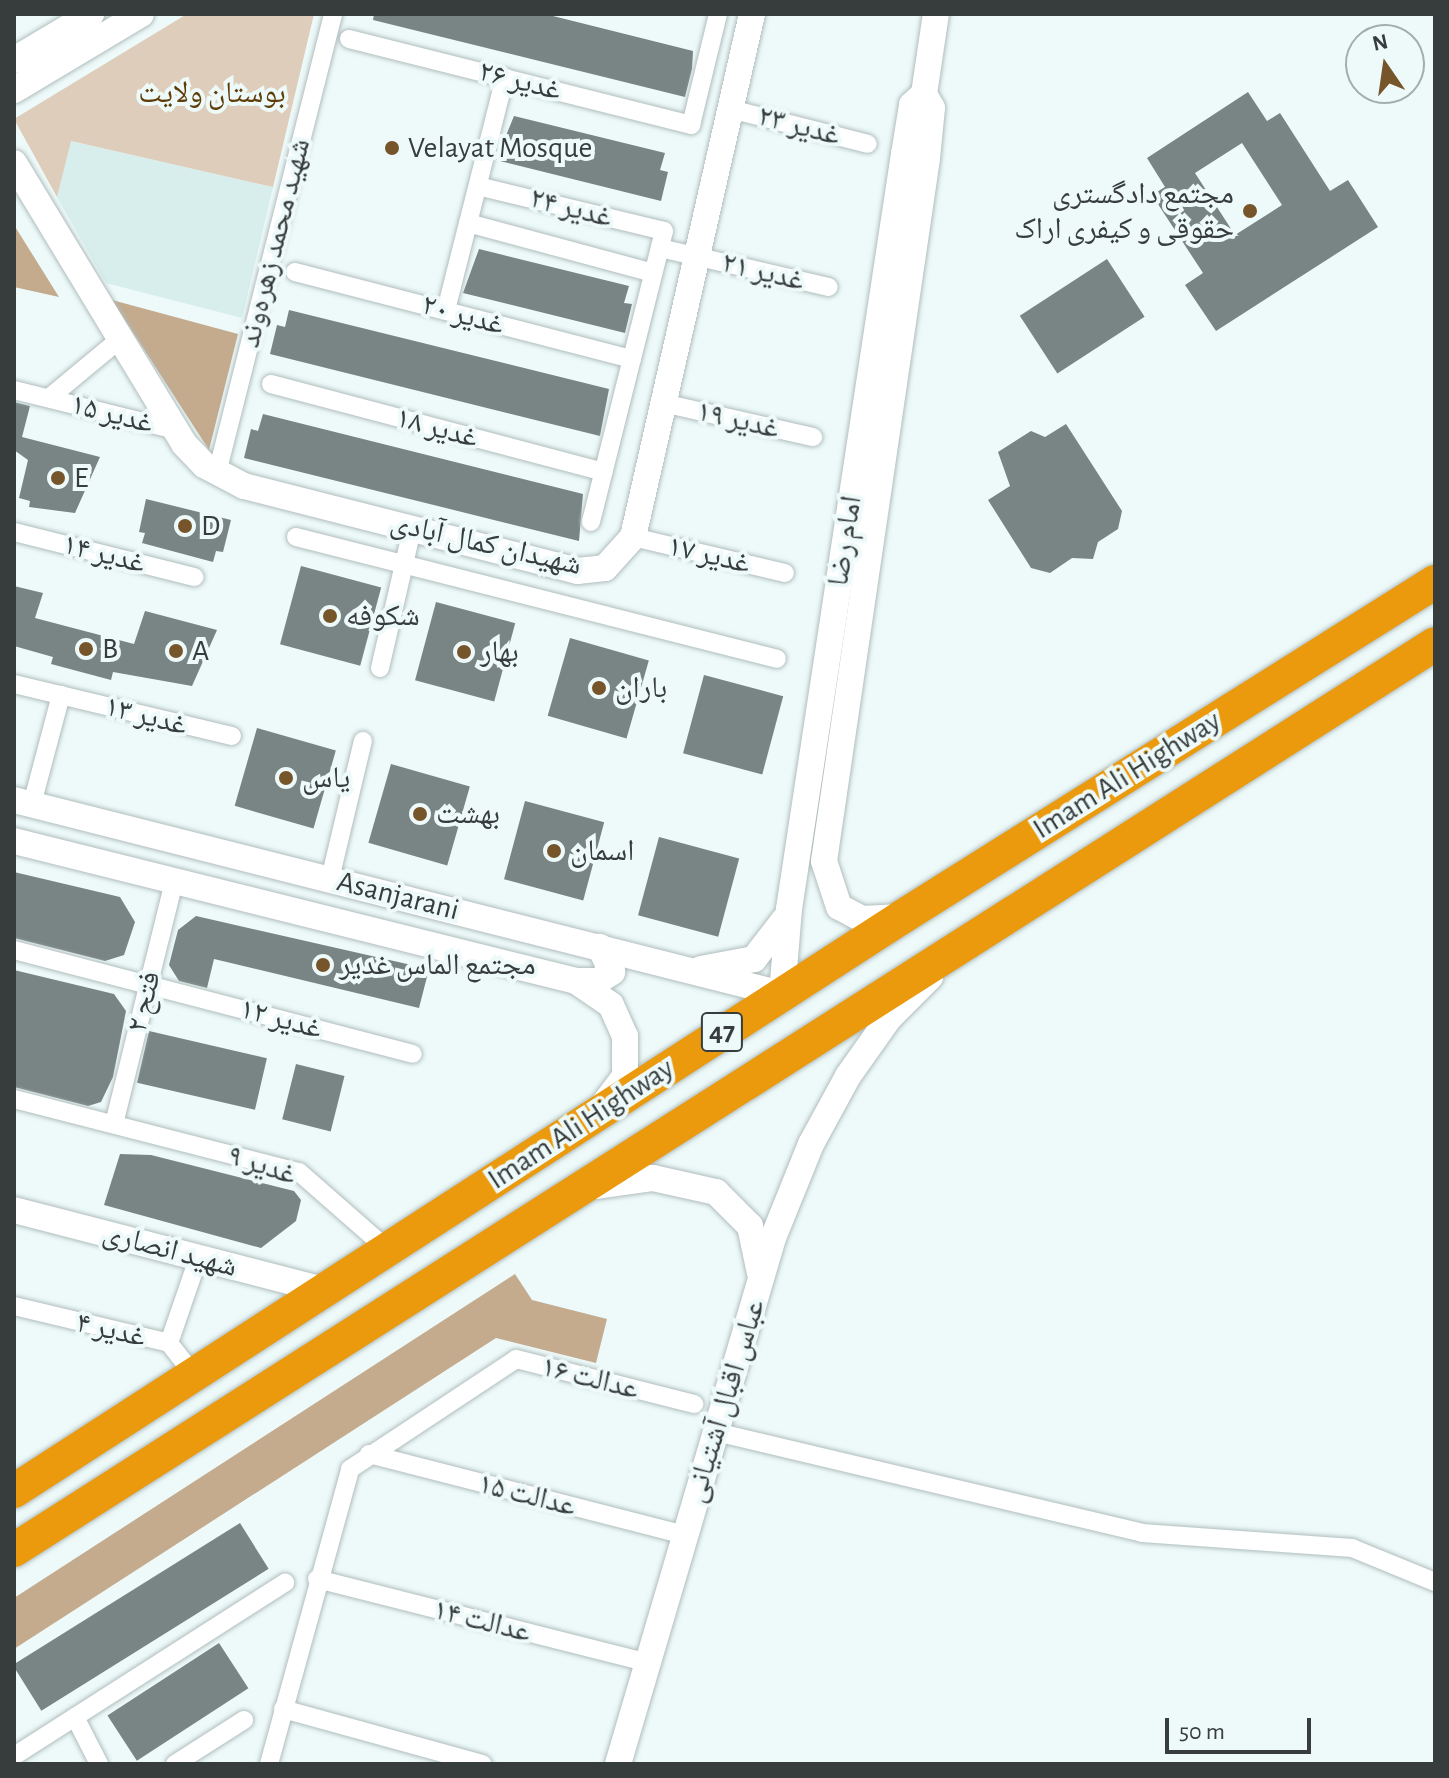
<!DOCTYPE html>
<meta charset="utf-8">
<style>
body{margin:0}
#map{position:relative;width:1449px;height:1778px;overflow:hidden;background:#edfaf9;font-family:"Alegreya Sans","Noto Naskh Arabic",sans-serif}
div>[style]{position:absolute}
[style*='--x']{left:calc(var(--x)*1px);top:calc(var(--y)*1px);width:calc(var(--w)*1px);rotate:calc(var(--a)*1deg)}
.built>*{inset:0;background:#d7eeed}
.green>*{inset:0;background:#ddcdba}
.forest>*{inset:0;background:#c4ab8e}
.building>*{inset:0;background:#798484;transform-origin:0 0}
.roads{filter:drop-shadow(0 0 2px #b1bdbd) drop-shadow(0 0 2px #b1bdbd)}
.street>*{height:18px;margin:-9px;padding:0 9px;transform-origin:9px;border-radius:9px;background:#fff}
.secondary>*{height:26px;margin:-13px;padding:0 13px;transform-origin:13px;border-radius:13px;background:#fff}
.highway>*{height:34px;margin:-17px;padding:0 17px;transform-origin:17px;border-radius:17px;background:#eb990d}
.dots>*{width:22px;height:22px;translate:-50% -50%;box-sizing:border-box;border:4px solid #edfaf9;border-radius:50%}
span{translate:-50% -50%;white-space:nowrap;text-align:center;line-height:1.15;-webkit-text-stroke:8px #edfaf9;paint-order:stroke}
.shield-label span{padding:2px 6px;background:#edfaf9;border:2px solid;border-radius:6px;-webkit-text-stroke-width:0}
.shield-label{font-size:28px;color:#373c3c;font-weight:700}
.street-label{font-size:30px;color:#373c3c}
.park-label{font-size:30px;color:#603d08}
.poi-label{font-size:30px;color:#373c3c}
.left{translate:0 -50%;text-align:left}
.right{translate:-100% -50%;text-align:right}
.frame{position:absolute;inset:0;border:16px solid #373c3c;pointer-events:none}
.north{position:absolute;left:1345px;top:24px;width:80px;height:80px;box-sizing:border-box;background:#edfaf9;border:2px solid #a4aead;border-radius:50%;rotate:347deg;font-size:22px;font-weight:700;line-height:32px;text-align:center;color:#373c3c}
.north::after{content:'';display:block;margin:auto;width:28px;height:36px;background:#76552b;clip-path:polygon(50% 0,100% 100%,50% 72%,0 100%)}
.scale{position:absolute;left:1165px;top:1718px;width:146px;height:36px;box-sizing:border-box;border:4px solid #373c3c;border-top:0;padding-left:10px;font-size:24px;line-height:28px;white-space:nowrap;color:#373c3c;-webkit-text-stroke:6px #edfaf9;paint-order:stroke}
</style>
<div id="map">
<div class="built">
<div style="clip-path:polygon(70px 141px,273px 187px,242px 318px,106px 283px,57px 197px)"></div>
</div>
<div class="green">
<div style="clip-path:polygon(187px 14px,314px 14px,273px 187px,71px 141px,57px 197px,14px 119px)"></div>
</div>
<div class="forest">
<div style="clip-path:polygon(14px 225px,59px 297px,14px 287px)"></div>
<div style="clip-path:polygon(112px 300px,238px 334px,209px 450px)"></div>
<div style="clip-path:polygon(515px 1274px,532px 1300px,607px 1319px,596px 1363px,496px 1338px,14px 1649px,14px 1598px)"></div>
</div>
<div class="building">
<div style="clip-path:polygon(374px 14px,545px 14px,693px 51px,692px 69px,685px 97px,373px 20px)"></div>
<div style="clip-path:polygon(evenodd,1248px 92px,1267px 121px,1280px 113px,1330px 191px,1348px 180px,1378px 227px,1216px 331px,1185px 285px,1203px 273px,1152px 195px,1165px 187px,1147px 158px,1248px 92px,1242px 143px,1282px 205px,1235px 235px,1195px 173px,1242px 143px)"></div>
<div style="clip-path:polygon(514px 116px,665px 153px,660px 170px,668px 172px,661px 201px,496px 160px)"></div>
<div style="clip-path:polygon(479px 249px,629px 286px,624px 303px,632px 304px,625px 333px,463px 293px)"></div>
<div style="left:1107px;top:259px;width:69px;height:104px;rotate:57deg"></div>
<div style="clip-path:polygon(289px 310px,609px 389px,600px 436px,270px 354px,277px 325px,285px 327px)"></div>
<div style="clip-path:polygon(14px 402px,30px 406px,22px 437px,100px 457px,75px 513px,29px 507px,30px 501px,19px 498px,28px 460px,14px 450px)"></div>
<div style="clip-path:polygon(263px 414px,583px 494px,579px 541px,244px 458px,251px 429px,258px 431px)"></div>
<div style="clip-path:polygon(1066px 424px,1122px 511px,1118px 529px,1098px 542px,1093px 559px,1072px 558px,1050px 573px,1031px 568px,988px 500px,1010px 486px,998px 452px,1031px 431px,1045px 437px)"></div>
<div style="clip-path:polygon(146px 499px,231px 520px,223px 552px,216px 551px,213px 562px,142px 543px,145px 533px,139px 532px)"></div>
<div style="left:301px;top:566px;width:83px;height:81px;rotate:15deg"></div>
<div style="clip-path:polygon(14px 586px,43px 593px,35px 618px,134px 644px,145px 611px,217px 630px,192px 686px,113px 672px,111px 680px,51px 664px,53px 657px,14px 646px)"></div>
<div style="left:436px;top:602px;width:82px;height:81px;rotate:15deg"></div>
<div style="left:570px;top:638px;width:82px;height:81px;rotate:16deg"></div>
<div style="left:704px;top:675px;width:82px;height:81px;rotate:15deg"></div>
<div style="left:257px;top:728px;width:82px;height:81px;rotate:16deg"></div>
<div style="left:391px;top:764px;width:82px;height:82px;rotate:16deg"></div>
<div style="left:525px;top:801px;width:82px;height:81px;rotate:15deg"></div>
<div style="left:659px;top:837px;width:83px;height:81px;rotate:15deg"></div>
<div style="clip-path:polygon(14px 872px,120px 897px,135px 922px,124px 955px,105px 961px,14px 938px)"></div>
<div style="clip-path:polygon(196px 916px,429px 969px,419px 1008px,214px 959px,207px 988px,179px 981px,169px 965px,178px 930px)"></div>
<div style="clip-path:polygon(14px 970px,114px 994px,126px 1011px,113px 1077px,101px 1102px,88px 1106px,14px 1087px)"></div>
<div style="left:149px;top:1031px;width:121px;height:53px;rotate:13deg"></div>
<div style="left:296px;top:1064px;width:50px;height:57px;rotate:14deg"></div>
<div style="clip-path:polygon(120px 1154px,151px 1155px,294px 1191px,301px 1200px,296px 1221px,261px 1248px,104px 1205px)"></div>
<div style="left:240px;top:1523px;width:54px;height:268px;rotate:58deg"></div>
<div style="left:219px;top:1643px;width:54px;height:133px;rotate:57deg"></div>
</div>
<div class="roads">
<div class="street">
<div style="--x:349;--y:39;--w:353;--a:14.1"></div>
<div style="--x:691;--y:125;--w:114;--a:-76.3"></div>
<div style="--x:730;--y:109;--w:142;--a:14.2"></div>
<div style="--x:478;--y:186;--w:191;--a:13.6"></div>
<div style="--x:664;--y:231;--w:300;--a:104.1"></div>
<div style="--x:468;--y:223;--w:192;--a:15.1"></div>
<div style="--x:660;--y:248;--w:173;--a:13"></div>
<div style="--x:295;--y:272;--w:348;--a:14.5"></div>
<div style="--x:446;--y:310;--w:240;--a:-75.8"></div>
<div style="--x:271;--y:384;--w:344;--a:14.8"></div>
<div style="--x:14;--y:390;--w:167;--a:13.9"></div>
<div style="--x:49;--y:398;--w:92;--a:-39.7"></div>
<div style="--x:663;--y:403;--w:154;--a:12.8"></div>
<div style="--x:217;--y:473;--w:473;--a:-75.8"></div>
<div style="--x:14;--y:532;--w:186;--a:14"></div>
<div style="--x:296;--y:537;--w:496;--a:14.2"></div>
<div style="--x:633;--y:537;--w:156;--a:13.3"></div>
<div style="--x:380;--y:668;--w:143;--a:-77"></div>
<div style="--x:14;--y:684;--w:224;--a:13.4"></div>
<div style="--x:32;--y:804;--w:113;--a:-75.1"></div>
<div style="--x:330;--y:879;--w:142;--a:-76.6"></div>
<div style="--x:14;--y:950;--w:412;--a:14.6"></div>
<div style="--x:14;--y:1099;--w:294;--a:14.4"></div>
<div style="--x:299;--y:1172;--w:117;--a:41.2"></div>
<div style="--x:114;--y:1124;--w:250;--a:-76.1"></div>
<div style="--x:14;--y:1306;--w:159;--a:13.4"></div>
<div style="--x:169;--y:1343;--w:41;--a:52"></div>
<div style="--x:169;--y:1343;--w:89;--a:-71"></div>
<div style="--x:716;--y:1432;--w:438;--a:13.3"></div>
<div style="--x:1142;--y:1533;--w:211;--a:4.1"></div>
<div style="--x:1352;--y:1548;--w:90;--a:22.3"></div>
<div style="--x:369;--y:1454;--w:326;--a:14.4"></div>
<div style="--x:317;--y:1579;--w:341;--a:14.2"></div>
<div style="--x:283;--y:1709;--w:207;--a:15.4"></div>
<div style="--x:75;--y:1717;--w:53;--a:62.9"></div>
<div style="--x:14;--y:1756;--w:322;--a:-32.6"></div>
<div style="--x:175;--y:1764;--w:82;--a:-32.5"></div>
<div style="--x:269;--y:1764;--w:306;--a:-74.6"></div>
<div style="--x:350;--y:1469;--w:199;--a:-33.5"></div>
<div style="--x:516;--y:1359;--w:184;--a:14.2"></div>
</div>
<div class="secondary">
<div style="--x:14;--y:60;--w:90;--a:-30.9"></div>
<div style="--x:14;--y:90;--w:148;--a:-30.9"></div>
<div style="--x:14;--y:163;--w:328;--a:58.8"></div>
<div style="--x:184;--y:444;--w:29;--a:46"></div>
<div style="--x:204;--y:465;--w:45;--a:27.7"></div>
<div style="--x:244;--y:486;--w:344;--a:14.3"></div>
<div style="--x:577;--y:571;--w:28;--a:-6"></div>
<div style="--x:605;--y:568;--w:42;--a:-47.9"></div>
<div style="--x:633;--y:537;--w:536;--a:-77.18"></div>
<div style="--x:14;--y:800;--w:792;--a:14.18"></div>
<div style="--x:782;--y:994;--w:85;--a:-85.3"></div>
<div style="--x:789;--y:909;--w:764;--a:-81.34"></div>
<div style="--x:904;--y:154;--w:50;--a:-80.7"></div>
<div style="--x:912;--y:105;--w:16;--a:-43"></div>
<div style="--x:14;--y:841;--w:579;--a:13.99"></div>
<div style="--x:576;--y:981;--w:42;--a:34.4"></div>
<div style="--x:611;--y:1005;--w:34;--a:66"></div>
<div style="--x:625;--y:1036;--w:40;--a:90"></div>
<div style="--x:625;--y:1076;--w:36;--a:127"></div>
<div style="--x:902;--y:917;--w:40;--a:177.1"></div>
<div style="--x:862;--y:919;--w:26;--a:-152"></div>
<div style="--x:839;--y:907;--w:48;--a:-108.1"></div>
<div style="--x:824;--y:861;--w:711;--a:-81.66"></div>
<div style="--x:927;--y:158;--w:50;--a:-84.3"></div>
<div style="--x:932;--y:108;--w:16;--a:-120"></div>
<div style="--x:924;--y:94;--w:81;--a:-81.5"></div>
<div style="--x:701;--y:969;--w:54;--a:-10.7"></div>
<div style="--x:754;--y:959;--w:49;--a:-52.4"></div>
<div style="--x:576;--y:981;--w:22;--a:0"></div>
<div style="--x:598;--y:981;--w:17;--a:-33"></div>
<div style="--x:612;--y:972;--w:28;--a:-116"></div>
<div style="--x:595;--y:1186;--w:59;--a:-7.9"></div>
<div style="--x:653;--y:1178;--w:65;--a:12.5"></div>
<div style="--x:716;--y:1192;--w:48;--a:45"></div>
<div style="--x:750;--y:1226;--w:48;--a:78"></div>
<div style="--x:14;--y:1210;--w:319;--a:14.5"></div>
<div style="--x:618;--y:1764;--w:548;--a:-73.58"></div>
<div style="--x:773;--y:1238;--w:101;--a:-68"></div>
<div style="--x:811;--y:1144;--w:77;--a:-61.4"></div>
<div style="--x:848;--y:1076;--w:71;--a:-54.7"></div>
<div style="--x:889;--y:1018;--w:58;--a:-45"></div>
</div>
<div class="highway">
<div style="--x:14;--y:1491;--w:1057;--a:-32.88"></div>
<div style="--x:902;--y:917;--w:630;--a:-32.15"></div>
<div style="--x:14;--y:1550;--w:1685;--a:-32.52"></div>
</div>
</div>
<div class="dots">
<div style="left:392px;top:148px;background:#76552b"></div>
<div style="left:1250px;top:211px;background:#76552b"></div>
<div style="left:58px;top:478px;background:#76552b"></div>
<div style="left:185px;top:526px;background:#76552b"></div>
<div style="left:330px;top:616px;background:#76552b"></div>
<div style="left:86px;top:649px;background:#76552b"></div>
<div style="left:176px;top:651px;background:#76552b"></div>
<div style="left:464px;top:652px;background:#76552b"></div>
<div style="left:599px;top:688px;background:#76552b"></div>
<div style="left:286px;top:778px;background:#76552b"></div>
<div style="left:420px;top:814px;background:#76552b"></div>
<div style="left:554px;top:851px;background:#76552b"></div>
<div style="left:323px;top:965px;background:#76552b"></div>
</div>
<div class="shield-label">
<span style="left:722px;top:1032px">47</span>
</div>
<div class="street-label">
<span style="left:520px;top:81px;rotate:14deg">غدیر ۲۶</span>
<span style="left:799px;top:126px;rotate:14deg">غدیر ۲۳</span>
<span style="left:571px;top:208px;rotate:14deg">غدیر ۲۴</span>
<span style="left:275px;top:243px;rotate:-76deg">شهید محمد زهره‌وند</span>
<span style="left:763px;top:272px;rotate:13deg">غدیر ۲۱</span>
<span style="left:463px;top:315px;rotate:15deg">غدیر ۲۰</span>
<span style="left:112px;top:414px;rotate:14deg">غدیر ۱۵</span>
<span style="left:738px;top:420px;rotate:13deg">غدیر ۱۹</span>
<span style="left:437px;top:428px;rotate:15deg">غدیر ۱۸</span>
<span style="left:845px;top:541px;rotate:-81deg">امام رضا</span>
<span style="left:486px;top:544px;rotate:13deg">شهیدان کمال آبادی</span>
<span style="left:104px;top:554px;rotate:14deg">غدیر ۱۴</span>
<span style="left:709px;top:555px;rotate:13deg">غدیر ۱۷</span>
<span style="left:146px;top:716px;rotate:14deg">غدیر ۱۳</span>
<span style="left:1127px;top:775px;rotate:-32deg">Imam Ali Highway</span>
<span style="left:398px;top:896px;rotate:14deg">Asanjarani</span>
<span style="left:144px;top:1002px;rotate:-76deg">فتح ۲</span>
<span style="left:281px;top:1019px;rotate:15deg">غدیر ۱۲</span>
<span style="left:581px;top:1124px;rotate:-33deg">Imam Ali Highway</span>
<span style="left:262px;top:1165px;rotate:18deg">غدیر ۹</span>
<span style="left:170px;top:1250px;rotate:15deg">شهید انصاری</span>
<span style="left:111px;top:1330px;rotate:13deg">غدیر ۴</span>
<span style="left:590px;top:1378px;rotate:14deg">عدالت ۱۶</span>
<span style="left:725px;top:1401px;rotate:-73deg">عباس اقبال آشتیانی</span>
<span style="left:527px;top:1495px;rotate:14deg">عدالت ۱۵</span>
<span style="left:482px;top:1621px;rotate:14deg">عدالت ۱۴</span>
</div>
<div class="park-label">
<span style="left:212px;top:93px">بوستان ولایت</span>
</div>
<div class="poi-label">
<span class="left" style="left:408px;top:148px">Velayat Mosque</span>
<span class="right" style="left:1234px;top:211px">مجتمع دادگستری<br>حقوقی و کیفری اراک</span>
<span class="left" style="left:74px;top:478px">E</span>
<span class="left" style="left:201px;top:526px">D</span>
<span class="left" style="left:346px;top:616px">شکوفه</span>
<span class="left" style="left:102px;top:649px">B</span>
<span class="left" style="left:192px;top:651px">A</span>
<span class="left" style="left:480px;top:652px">بهار</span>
<span class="left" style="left:615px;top:688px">باران</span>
<span class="left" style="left:302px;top:778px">یاس</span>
<span class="left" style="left:436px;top:814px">بهشت</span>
<span class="left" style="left:570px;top:851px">اسمان</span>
<span class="left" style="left:339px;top:965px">مجتمع الماس غدیر</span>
</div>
<div class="frame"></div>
<div class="north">N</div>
<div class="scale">50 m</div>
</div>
